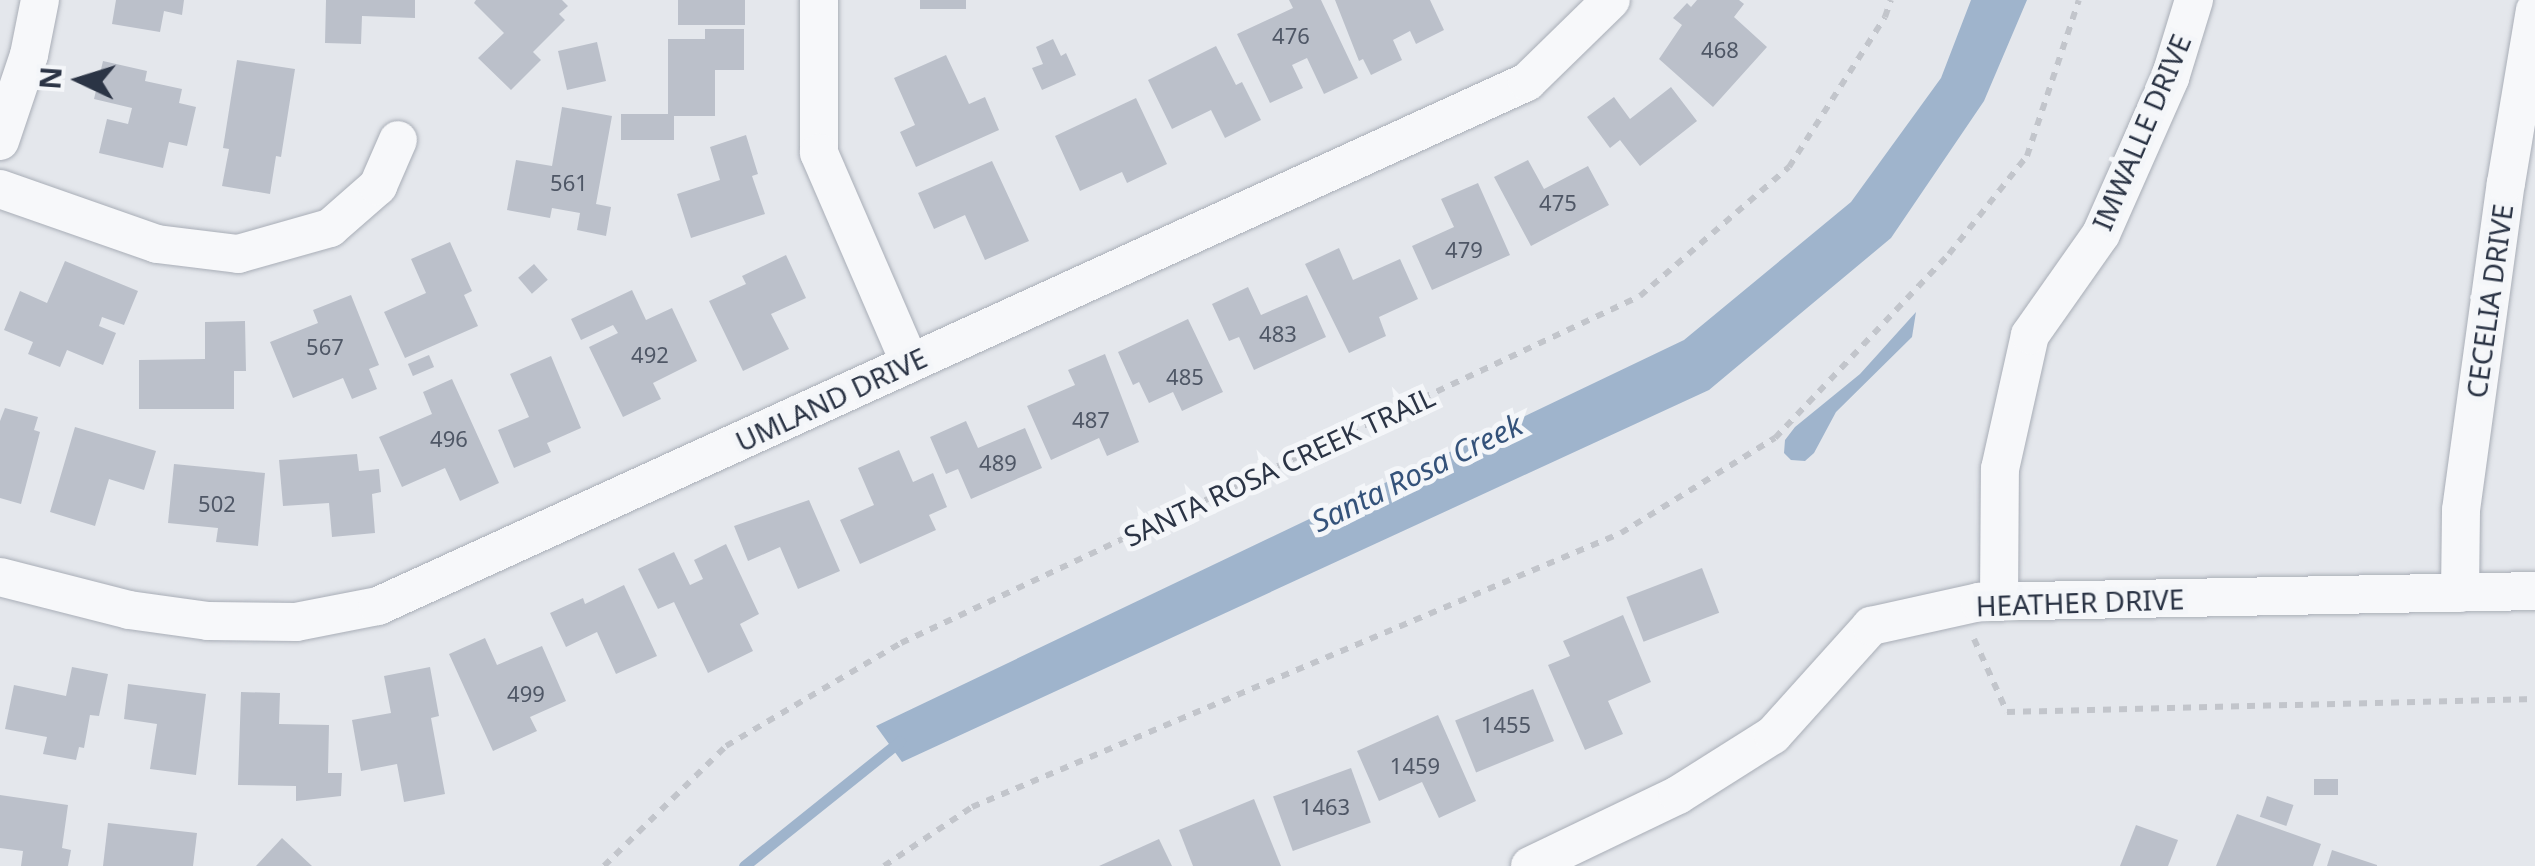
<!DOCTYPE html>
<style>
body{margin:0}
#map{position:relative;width:2535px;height:866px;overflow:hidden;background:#e4e7ec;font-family:"Noto Sans",sans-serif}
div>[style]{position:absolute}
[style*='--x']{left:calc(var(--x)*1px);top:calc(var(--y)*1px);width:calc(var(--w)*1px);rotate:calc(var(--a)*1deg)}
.water>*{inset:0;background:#9fb4cc}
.stream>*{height:11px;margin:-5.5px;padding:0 5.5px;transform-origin:5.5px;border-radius:5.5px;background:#9fb4cc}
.building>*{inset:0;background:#bbc0ca;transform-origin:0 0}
.path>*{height:6px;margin-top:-3px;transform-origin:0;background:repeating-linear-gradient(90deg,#c2c5cb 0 8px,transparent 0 16px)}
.roads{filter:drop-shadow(0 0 2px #a9aeb7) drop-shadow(0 0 2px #a9aeb7)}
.street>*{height:38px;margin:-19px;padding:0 19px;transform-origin:19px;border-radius:19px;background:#f7f8fa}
span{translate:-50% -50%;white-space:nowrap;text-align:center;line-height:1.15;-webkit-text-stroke:10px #f4f6f9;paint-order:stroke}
.number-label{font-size:22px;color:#4f5766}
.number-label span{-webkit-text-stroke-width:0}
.street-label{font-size:28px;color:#2b3445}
.water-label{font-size:30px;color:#34527a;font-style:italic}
.north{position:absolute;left:30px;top:30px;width:100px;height:100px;-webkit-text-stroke:8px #f4f6f9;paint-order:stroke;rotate:274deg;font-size:28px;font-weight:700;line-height:40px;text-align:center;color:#2b3445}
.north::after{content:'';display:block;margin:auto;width:35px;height:45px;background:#2b3445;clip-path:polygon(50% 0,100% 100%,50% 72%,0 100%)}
</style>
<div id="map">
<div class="water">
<div style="clip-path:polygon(1971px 0,2027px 0,1984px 101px,1891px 238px,1709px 390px,902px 762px,876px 726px,1684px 340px,1851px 202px,1941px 78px)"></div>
<div style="clip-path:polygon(1916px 312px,1912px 337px,1836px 412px,1814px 453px,1805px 461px,1791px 460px,1784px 453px,1785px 440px,1795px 427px,1860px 374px)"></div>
</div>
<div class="stream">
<div style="--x:744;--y:866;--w:200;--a:-38.7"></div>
</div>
<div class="building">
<div style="clip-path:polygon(116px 0,184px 0,182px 15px,164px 11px,160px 32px,112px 24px)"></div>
<div style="clip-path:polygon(326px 0,415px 0,415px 18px,362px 16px,361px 44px,325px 43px)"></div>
<div style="clip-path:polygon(476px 0,562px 0,568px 6px,559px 14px,565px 20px,533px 52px,541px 60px,511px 90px,478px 58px,504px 33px,474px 3px)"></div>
<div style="left:678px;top:0;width:67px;height:25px"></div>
<div style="left:920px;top:0;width:46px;height:9px"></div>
<div style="clip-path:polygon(1289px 0,1321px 0,1358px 78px,1324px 94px,1307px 58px,1292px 65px,1303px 88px,1270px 103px,1237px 34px,1293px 8px)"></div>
<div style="clip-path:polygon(1335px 0,1430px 0,1444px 30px,1416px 44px,1410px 31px,1393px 40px,1402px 60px,1371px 75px,1363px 59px,1359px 61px)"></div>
<div style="clip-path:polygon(1697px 0,1739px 0,1744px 4px,1734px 17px,1767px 47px,1713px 107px,1659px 59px,1682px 25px,1673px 18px,1687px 3px,1691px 7px)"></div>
<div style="clip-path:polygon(705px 29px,744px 29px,744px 70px,715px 70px,715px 116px,674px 116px,674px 140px,621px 140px,621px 114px,668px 114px,668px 39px,705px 39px)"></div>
<div style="clip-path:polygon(1053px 39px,1061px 56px,1066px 53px,1076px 75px,1042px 90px,1032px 68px,1043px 64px,1036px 47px)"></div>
<div style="left:597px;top:42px;width:40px;height:40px;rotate:77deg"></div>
<div style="clip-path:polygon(1216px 46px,1236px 85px,1242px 82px,1261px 120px,1225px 138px,1211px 110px,1172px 129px,1148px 80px)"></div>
<div style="clip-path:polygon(946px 55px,969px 104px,985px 97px,999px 130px,916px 167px,900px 132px,915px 125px,894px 78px)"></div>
<div style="clip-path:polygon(237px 60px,295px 69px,281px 157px,276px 156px,270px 194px,222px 186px,229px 149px,223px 148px)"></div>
<div style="clip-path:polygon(103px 61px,147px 71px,145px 81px,182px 89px,179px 103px,196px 107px,187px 146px,169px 142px,163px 168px,99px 153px,107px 119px,128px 124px,132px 108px,94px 99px)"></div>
<div style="clip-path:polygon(1671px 87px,1697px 121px,1640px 166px,1620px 140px,1610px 148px,1587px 117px,1614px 97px,1630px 119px)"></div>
<div style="clip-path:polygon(1136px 98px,1167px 164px,1127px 183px,1122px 172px,1080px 191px,1055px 136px)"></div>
<div style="clip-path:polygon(562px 107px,612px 116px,596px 204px,611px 207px,606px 236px,577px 230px,580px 213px,552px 208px,550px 218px,507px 210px,516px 160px,552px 166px)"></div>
<div style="clip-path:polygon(746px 135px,758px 174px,752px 176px,765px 214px,691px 238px,677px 194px,720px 180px,710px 147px)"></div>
<div style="clip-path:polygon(1528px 160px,1544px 189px,1588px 166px,1609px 205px,1531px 246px,1494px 177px)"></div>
<div style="clip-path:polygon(992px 161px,1029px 241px,985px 260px,965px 215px,934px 229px,918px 193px)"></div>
<div style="clip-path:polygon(1478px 183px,1510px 255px,1432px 290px,1412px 246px,1454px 227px,1441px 199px)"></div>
<div style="clip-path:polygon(450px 242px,472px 291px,464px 295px,478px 326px,405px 358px,384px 312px,426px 293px,411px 259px)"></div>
<div style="clip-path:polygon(1339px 248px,1353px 280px,1400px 259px,1418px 299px,1379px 317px,1386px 336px,1349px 353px,1305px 264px)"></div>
<div style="clip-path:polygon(786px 255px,806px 298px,771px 314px,789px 349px,743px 371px,709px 301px,746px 284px,742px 276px)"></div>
<div style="clip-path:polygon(65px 261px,138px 291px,124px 325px,102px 317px,99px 326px,116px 333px,103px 365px,67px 350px,60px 367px,28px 354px,33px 342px,4px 330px,20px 291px,47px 303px)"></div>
<div style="left:534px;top:264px;width:21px;height:21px;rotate:49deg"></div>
<div style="clip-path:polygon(1248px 287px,1261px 315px,1307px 295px,1326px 337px,1254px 370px,1239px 337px,1229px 341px,1212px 304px)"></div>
<div style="clip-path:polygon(632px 290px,646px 320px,672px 308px,697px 361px,653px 383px,661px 399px,623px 417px,589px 347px,618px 333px,613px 325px,581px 340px,571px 319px)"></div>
<div style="clip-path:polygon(351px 295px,379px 365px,369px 369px,377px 389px,352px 399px,343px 378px,293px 398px,270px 342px,318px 323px,313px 310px)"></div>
<div style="clip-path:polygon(1188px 319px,1223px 392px,1182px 411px,1173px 392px,1149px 403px,1139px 382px,1133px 385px,1118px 352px)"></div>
<div style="clip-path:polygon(245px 321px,246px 371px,234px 371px,234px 409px,139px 409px,139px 360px,205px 359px,205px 322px)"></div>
<div style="clip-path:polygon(1105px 354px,1139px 442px,1107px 456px,1099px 438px,1051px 460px,1027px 406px,1075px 385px,1068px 370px)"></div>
<div style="left:429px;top:355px;width:13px;height:23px;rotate:67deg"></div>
<div style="clip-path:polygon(551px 356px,581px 428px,547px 443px,551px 452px,514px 468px,498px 430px,529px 417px,510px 374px)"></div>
<div style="clip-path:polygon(452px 379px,499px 483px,460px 501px,445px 468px,402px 487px,379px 437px,432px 414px,423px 392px)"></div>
<div style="clip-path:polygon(5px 408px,38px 417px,34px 430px,40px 432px,21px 504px,0 498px,0 421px)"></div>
<div style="clip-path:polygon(966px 421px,978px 448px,1025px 428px,1042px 468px,971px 499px,958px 469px,946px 474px,930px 437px)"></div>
<div style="clip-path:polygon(75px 427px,156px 451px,144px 490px,109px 479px,95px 526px,50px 512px)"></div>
<div style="clip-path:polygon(899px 450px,913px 482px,933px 473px,947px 507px,929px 515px,936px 530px,860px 564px,840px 520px,874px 505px,858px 468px)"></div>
<div style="clip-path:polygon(357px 454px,359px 471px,379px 469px,381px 492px,372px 494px,375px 533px,332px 537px,329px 503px,283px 506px,279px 460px)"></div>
<div style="clip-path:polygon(174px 464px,265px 473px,258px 546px,216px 542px,218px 528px,168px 523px)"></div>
<div style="clip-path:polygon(809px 500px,840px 571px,798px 589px,780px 547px,748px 561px,734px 526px)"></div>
<div style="clip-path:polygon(726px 544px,759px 614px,740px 624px,753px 651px,708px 673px,674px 602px,658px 609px,638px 569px,674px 552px,690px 585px,703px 579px,694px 560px)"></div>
<div style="left:1702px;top:568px;width:48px;height:81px;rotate:69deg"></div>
<div style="clip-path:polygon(624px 585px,657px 656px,616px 674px,597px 632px,566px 647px,550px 613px,583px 598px,585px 604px)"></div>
<div style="clip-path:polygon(1623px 615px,1651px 682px,1608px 701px,1623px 734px,1585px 750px,1548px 665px,1570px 656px,1563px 641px)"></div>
<div style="clip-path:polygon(485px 638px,497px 665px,542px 646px,566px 701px,530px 717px,537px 731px,493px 751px,449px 654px)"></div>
<div style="clip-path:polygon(72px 667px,108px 674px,99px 716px,90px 715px,84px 748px,79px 747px,76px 760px,43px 754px,47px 737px,5px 729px,14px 685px,66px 696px)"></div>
<div style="clip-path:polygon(430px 667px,439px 716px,431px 718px,445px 794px,404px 802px,397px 764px,361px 771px,352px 720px,391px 713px,384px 676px)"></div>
<div style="clip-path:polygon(128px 684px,206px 694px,196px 775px,150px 769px,157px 724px,124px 719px)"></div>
<div style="left:1533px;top:689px;width:56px;height:84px;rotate:68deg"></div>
<div style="clip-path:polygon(241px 692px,280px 693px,279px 724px,329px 725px,328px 773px,342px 773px,341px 796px,296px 801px,296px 786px,238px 785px)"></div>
<div style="clip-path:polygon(1438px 715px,1476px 801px,1439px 818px,1422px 782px,1379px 801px,1357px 751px)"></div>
<div style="left:1351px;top:768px;width:58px;height:83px;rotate:70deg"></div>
<div style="left:2314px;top:779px;width:24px;height:16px"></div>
<div style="clip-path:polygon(0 795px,68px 805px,62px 848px,71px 850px,68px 866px,21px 866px,23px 851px,0 848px)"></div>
<div style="left:2267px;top:796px;width:28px;height:22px;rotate:19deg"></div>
<div style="clip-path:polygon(1254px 799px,1281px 866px,1193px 866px,1179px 830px)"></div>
<div style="clip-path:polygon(2237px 814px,2321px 844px,2313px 866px,2216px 866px)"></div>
<div style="clip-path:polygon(108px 823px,197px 833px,193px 866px,103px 866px)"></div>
<div style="clip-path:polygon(2136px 825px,2178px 840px,2168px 866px,2120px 866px)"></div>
<div style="clip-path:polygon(282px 838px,312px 866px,256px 866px)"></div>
<div style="clip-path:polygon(1159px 839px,1172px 866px,1099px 866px)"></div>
<div style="clip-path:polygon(2332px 850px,2377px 865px,2377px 866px,2327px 866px)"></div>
</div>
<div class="path">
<div style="--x:1974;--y:639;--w:80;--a:65.7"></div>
<div style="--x:2007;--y:712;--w:528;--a:-1.41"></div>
<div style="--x:604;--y:866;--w:171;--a:-44.5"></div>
<div style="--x:726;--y:746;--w:203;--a:-30.5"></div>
<div style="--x:901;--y:643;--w:816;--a:-25.15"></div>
<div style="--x:1640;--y:296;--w:197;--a:-40.9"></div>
<div style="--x:1789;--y:167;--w:178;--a:-57.4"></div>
<div style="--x:1885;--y:17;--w:18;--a:-71"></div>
<div style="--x:884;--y:866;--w:106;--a:-33.8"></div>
<div style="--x:972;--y:807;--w:704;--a:-22.89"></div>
<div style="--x:1621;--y:533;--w:181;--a:-31.7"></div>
<div style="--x:1775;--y:438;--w:253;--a:-46.6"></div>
<div style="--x:1949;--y:254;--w:125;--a:-51.5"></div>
<div style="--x:2027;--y:156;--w:164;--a:-71.6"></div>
</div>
<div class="roads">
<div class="street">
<div style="--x:819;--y:0;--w:153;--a:90"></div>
<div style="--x:819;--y:153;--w:229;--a:66.6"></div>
<div style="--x:0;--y:141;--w:91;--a:-71.4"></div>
<div style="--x:29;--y:55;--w:56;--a:-78.7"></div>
<div style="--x:0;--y:189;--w:166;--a:19.3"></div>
<div style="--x:157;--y:244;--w:82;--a:7"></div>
<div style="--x:238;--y:254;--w:96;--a:-15.8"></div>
<div style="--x:330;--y:228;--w:64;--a:-41.2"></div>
<div style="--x:378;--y:186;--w:50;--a:-66.5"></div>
<div style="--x:0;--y:577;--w:133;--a:14.3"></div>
<div style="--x:129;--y:610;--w:80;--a:7.9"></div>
<div style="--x:208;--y:621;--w:88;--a:0.7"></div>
<div style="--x:296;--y:622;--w:84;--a:-11"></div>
<div style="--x:378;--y:606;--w:1263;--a:-24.52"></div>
<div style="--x:1527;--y:82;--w:117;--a:-44.3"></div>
<div style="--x:2460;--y:593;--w:83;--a:-89.3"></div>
<div style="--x:2461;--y:510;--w:330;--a:-82.2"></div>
<div style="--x:2506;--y:183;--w:175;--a:-80.5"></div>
<div style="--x:1999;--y:602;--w:133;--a:-89.6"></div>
<div style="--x:2000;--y:469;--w:137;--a:-77.4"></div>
<div style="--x:2030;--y:335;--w:123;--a:-54.9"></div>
<div style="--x:2101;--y:234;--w:171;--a:-66.1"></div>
<div style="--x:2170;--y:78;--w:82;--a:-72.9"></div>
<div style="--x:1530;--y:866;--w:164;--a:-25.6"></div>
<div style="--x:1678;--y:795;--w:112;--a:-32.3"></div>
<div style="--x:1773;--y:735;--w:147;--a:-48"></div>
<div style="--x:1871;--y:626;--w:111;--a:-12.5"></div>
<div style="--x:1979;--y:602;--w:556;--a:-1.13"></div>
</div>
</div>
<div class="number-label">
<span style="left:1291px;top:36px">476</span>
<span style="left:1720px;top:50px">468</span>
<span style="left:569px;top:183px">561</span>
<span style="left:1558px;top:203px">475</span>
<span style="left:1464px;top:250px">479</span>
<span style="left:1278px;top:334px">483</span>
<span style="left:325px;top:347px">567</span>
<span style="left:650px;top:355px">492</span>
<span style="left:1185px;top:377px">485</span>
<span style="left:1091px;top:420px">487</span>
<span style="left:449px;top:439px">496</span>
<span style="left:998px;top:463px">489</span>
<span style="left:217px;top:504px">502</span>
<span style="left:526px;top:694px">499</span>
<span style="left:1506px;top:725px">1455</span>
<span style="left:1415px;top:766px">1459</span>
<span style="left:1325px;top:807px">1463</span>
</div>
<div class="street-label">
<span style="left:2141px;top:132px;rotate:-67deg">IMWALLE DRIVE</span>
<span style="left:2489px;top:301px;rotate:-82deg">CECELIA DRIVE</span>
<span style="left:831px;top:399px;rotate:-25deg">UMLAND DRIVE</span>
<span style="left:1279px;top:466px;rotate:-25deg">SANTA ROSA CREEK TRAIL</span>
<span style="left:2080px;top:602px;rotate:-2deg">HEATHER DRIVE</span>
</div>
<div class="water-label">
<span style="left:1417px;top:473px;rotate:-26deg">Santa Rosa Creek</span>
</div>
<div class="north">N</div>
</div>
